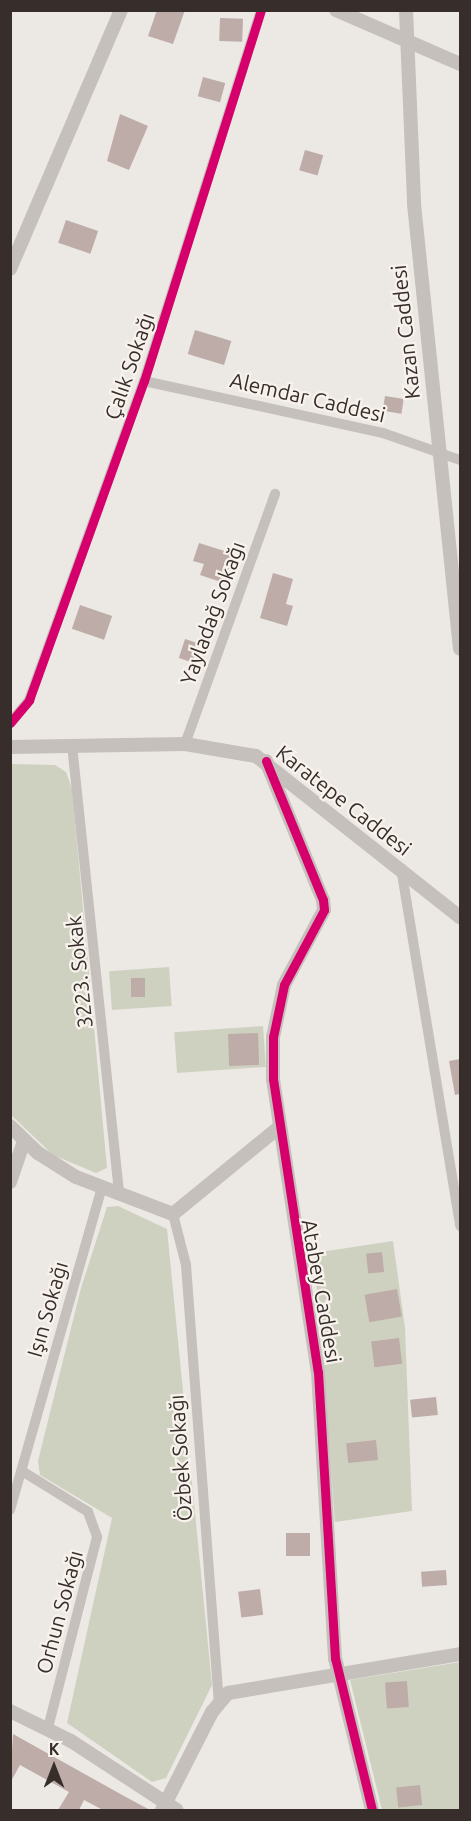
<!DOCTYPE html>
<meta charset="utf-8">
<style>
body{margin:0}
#map{position:relative;width:471px;height:1821px;overflow:hidden;background:#ece8e4;font-family:Ubuntu,sans-serif}
div>[style]{position:absolute}
[style*='--x']{left:calc(var(--x)*1px);top:calc(var(--y)*1px);width:calc(var(--w)*1px);rotate:calc(var(--a)*1deg)}
.green>*{inset:0;background:#cfd1c0;transform-origin:0 0}
.building>*{inset:0;background:#beaca8;transform-origin:0 0}
.minor>*{height:10px;margin:-5px;padding:0 5px;transform-origin:5px;border-radius:5px;background:#c6c0bc}
.tertiary>*{height:14px;margin:-7px;padding:0 7px;transform-origin:7px;border-radius:7px;background:#c6c0bc}
.cycleway>*{height:9px;margin:-4.5px;padding:0 4.5px;transform-origin:4.5px;border-radius:4.5px;background:#d6006c}
span{translate:-50% -50%;white-space:nowrap;text-align:center;line-height:1.15;-webkit-text-stroke:4.5px #f8f2ec;paint-order:stroke}
.street-label{font-size:21px;color:#372d2b}
.frame{position:absolute;inset:0;border:12px solid #372d2b;pointer-events:none}
.north{position:absolute;left:24px;top:1737px;width:60px;height:60px;-webkit-text-stroke:4px #f8f2ec;paint-order:stroke;rotate:0deg;font-size:16px;font-weight:700;line-height:24px;text-align:center;color:#372d2b}
.north::after{content:'';display:block;margin:auto;width:21px;height:27px;background:#372d2b;clip-path:polygon(50% 0,100% 100%,50% 72%,0 100%)}
</style>
<div id="map">
<div class="green">
<div style="clip-path:polygon(10px 764px,55px 765px,66px 772px,72px 789px,107px 1168px,96px 1173px,53px 1155px,11px 1115px)"></div>
<div style="left:169px;top:967px;width:39px;height:60px;rotate:86deg"></div>
<div style="left:263px;top:1026px;width:41px;height:89px;rotate:86deg"></div>
<div style="clip-path:polygon(118px 1206px,167px 1229px,212px 1685px,166px 1778px,152px 1782px,67px 1723px,112px 1518px,40px 1475px,38px 1461px,81px 1288px,107px 1207px)"></div>
<div style="clip-path:polygon(393px 1241px,405px 1328px,412px 1511px,335px 1522px,314px 1253px)"></div>
<div style="clip-path:polygon(460px 1662px,460px 1810px,382px 1810px,350px 1680px)"></div>
</div>
<div class="building">
<div style="clip-path:polygon(157px 10px,185px 10px,173px 44px,148px 36px)"></div>
<div style="left:220px;top:18px;width:23px;height:23px;rotate:2deg"></div>
<div style="left:203px;top:77px;width:23px;height:20px;rotate:15deg"></div>
<div style="clip-path:polygon(120px 114px,148px 126px,129px 170px,107px 161px)"></div>
<div style="left:305px;top:150px;width:19px;height:21px;rotate:16deg"></div>
<div style="left:66px;top:220px;width:34px;height:24px;rotate:19deg"></div>
<div style="left:195px;top:330px;width:38px;height:25px;rotate:17deg"></div>
<div style="left:385px;top:396px;width:19px;height:15px;rotate:9deg"></div>
<div style="clip-path:polygon(199px 543px,234px 554px,224px 583px,200px 575px,204px 564px,193px 561px)"></div>
<div style="clip-path:polygon(273px 573px,293px 579px,286px 604px,293px 606px,287px 626px,260px 618px)"></div>
<div style="left:80px;top:605px;width:34px;height:25px;rotate:19deg"></div>
<div style="left:185px;top:639px;width:16px;height:20px;rotate:18deg"></div>
<div style="left:131px;top:978px;width:14px;height:19px"></div>
<div style="left:258px;top:1033px;width:32px;height:30px;rotate:88deg"></div>
<div style="clip-path:polygon(460px 1059px,460px 1094px,455px 1095px,449px 1061px)"></div>
<div style="left:382px;top:1252px;width:20px;height:16px;rotate:84deg"></div>
<div style="left:397px;top:1289px;width:28px;height:33px;rotate:80deg"></div>
<div style="left:399px;top:1338px;width:26px;height:28px;rotate:83deg"></div>
<div style="left:436px;top:1397px;width:18px;height:26px;rotate:84deg"></div>
<div style="left:376px;top:1440px;width:20px;height:30px;rotate:84deg"></div>
<div style="left:310px;top:1533px;width:23px;height:24px;rotate:90deg"></div>
<div style="left:446px;top:1570px;width:15px;height:25px;rotate:86deg"></div>
<div style="left:260px;top:1589px;width:26px;height:22px;rotate:83deg"></div>
<div style="left:407px;top:1681px;width:26px;height:22px;rotate:86deg"></div>
<div style="clip-path:polygon(13px 1734px,124px 1796px,150px 1810px,103px 1810px,84px 1800px,79px 1810px,58px 1810px,69px 1792px,20px 1765px,10px 1783px)"></div>
<div style="left:420px;top:1785px;width:20px;height:24px;rotate:84deg"></div>
</div>
<div class="minor">
<div style="--x:144;--y:381;--w:245;--a:12.3"></div>
<div style="--x:383;--y:433;--w:82;--a:19.3"></div>
<div style="--x:10;--y:723;--w:30;--a:-50"></div>
<div style="--x:29;--y:700;--w:339;--a:-70.2"></div>
<div style="--x:144;--y:381;--w:389;--a:-72.5"></div>
<div style="--x:185;--y:744;--w:266;--a:-70.2"></div>
<div style="--x:72;--y:745;--w:452;--a:84"></div>
<div style="--x:401;--y:868;--w:363;--a:80.6"></div>
<div style="--x:173;--y:1214;--w:53;--a:75.7"></div>
<div style="--x:186;--y:1265;--w:436;--a:85.7"></div>
<div style="--x:22;--y:1471;--w:78;--a:31.8"></div>
<div style="--x:88;--y:1512;--w:27;--a:70"></div>
<div style="--x:97;--y:1537;--w:197;--a:104.4"></div>
<div style="--x:10;--y:1510;--w:335;--a:-74.1"></div>
</div>
<div class="tertiary">
<div style="--x:336;--y:10;--w:135;--a:23.5"></div>
<div style="--x:406;--y:10;--w:194;--a:87.6"></div>
<div style="--x:414;--y:204;--w:447;--a:84.1"></div>
<div style="--x:10;--y:269;--w:282;--a:-66.8"></div>
<div style="--x:10;--y:747;--w:175;--a:-1"></div>
<div style="--x:185;--y:744;--w:72;--a:9.6"></div>
<div style="--x:256;--y:756;--w:260;--a:38.3"></div>
<div style="--x:266;--y:761;--w:150;--a:67.7"></div>
<div style="--x:323;--y:900;--w:10;--a:84"></div>
<div style="--x:324;--y:910;--w:85;--a:118.1"></div>
<div style="--x:284;--y:985;--w:53;--a:101.9"></div>
<div style="--x:273;--y:1037;--w:42;--a:90"></div>
<div style="--x:273;--y:1079;--w:296;--a:81.3"></div>
<div style="--x:318;--y:1372;--w:287;--a:86.6"></div>
<div style="--x:335;--y:1658;--w:156;--a:76.3"></div>
<div style="--x:10;--y:1126;--w:39;--a:44"></div>
<div style="--x:38;--y:1153;--w:45;--a:32.3"></div>
<div style="--x:76;--y:1177;--w:104;--a:20.9"></div>
<div style="--x:173;--y:1214;--w:136;--a:-39.3"></div>
<div style="--x:10;--y:1182;--w:43;--a:-71.1"></div>
<div style="--x:10;--y:1711;--w:68;--a:26.2"></div>
<div style="--x:71;--y:1741;--w:126;--a:33.1"></div>
<div style="--x:162;--y:1810;--w:110;--a:-63"></div>
<div style="--x:212;--y:1712;--w:25;--a:-50"></div>
<div style="--x:228;--y:1693;--w:235;--a:-9.5"></div>
</div>
<div class="cycleway">
<div style="--x:10;--y:723;--w:30;--a:-50"></div>
<div style="--x:29;--y:700;--w:339;--a:-70.2"></div>
<div style="--x:144;--y:381;--w:389;--a:-72.5"></div>
<div style="--x:266;--y:761;--w:150;--a:67.7"></div>
<div style="--x:323;--y:900;--w:10;--a:84"></div>
<div style="--x:324;--y:910;--w:85;--a:118.1"></div>
<div style="--x:284;--y:985;--w:53;--a:101.9"></div>
<div style="--x:273;--y:1037;--w:42;--a:90"></div>
<div style="--x:273;--y:1079;--w:296;--a:81.3"></div>
<div style="--x:318;--y:1372;--w:287;--a:86.6"></div>
<div style="--x:335;--y:1658;--w:156;--a:76.3"></div>
</div>
<div class="street-label">
<span style="left:405px;top:332px;rotate:-96deg">Kazan Caddesi</span>
<span style="left:129px;top:366px;rotate:-71deg">Çalık Sokağı</span>
<span style="left:308px;top:397px;rotate:13deg">Alemdar Caddesi</span>
<span style="left:212px;top:613px;rotate:-70deg">Yayladağ Sokağı</span>
<span style="left:344px;top:800px;rotate:38deg">Karatepe Caddesi</span>
<span style="left:79px;top:972px;rotate:-96deg">3223. Sokak</span>
<span style="left:322px;top:1291px;rotate:80deg">Atabey Caddesi</span>
<span style="left:47px;top:1309px;rotate:-74deg">Işın Sokağı</span>
<span style="left:180px;top:1458px;rotate:-94deg">Özbek Sokağı</span>
<span style="left:59px;top:1612px;rotate:-75deg">Orhun Sokağı</span>
</div>
<div class="frame"></div>
<div class="north">K</div>
</div>
